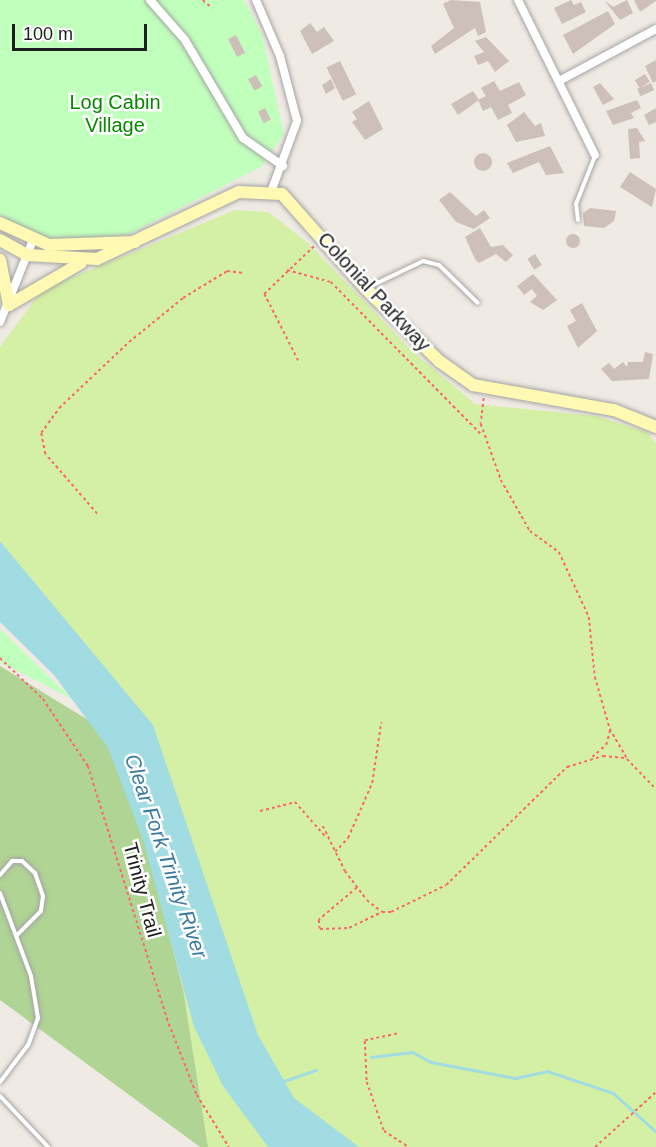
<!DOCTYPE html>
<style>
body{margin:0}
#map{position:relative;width:656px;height:1147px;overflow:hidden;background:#f0eae4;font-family:Helvetica,sans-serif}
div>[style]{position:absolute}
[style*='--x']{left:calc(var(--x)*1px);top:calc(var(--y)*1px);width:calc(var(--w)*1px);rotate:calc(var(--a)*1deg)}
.grass>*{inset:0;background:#d4f0a4}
.forest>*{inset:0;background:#b0d494}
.park>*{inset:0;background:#c0ffbc}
.water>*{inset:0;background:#a0dce2}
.stream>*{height:3px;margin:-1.5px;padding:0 1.5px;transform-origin:1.5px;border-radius:1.5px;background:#a0dce2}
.building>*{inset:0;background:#cdbfb9;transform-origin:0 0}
.round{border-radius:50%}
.path>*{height:1.5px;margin-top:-0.75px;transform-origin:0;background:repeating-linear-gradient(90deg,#ff666b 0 3px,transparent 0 6px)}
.roads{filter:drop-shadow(0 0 2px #a5a5a5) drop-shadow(0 0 2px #a5a5a5)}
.lane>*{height:4px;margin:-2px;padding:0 2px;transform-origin:2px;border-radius:2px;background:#fff}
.street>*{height:8px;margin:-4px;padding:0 4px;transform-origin:4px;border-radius:4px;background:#fff}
.secondary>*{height:12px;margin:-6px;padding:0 6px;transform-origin:6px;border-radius:6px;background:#fff9b3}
span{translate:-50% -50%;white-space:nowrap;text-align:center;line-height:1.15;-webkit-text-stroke:5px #fff;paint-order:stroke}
.park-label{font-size:20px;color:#088801}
.street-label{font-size:20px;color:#1e1e1e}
.water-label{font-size:21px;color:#3a7a9f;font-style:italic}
.scale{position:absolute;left:12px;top:24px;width:135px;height:27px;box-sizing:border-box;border:3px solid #1e1e1e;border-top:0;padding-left:8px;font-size:18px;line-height:21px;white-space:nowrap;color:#1e1e1e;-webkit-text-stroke:4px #fff;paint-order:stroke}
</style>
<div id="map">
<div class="grass">
<div style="clip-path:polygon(235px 210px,268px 212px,308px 243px,412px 351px,475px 404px,596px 416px,647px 432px,656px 444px,656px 1147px,208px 1147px,183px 989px,236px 970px,0 541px,0 347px,42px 290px)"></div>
</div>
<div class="forest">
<div style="clip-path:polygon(0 666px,119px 739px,183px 989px,208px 1147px,200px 1147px,0 1000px)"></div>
</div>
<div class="park">
<div style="clip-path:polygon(0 0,244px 0,262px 34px,284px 134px,261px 167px,129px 234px,77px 244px,37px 237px,0 215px)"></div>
<div style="clip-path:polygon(0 629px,72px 699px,0 662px)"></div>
</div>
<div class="water">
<div style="clip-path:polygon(0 541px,153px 725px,258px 1035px,294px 1098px,359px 1147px,268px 1147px,223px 1086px,194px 1027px,143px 840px,108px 748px,54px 675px,0 622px)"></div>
</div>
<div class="stream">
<div style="--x:371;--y:1057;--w:41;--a:-7"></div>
<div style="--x:412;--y:1052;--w:21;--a:28"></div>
<div style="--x:431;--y:1062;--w:86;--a:10.8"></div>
<div style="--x:515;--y:1078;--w:33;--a:-12"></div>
<div style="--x:547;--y:1071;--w:70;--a:18.4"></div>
<div style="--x:613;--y:1093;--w:58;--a:42.2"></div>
<div style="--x:281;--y:1082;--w:37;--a:-19"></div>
</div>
<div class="building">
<div style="clip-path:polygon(451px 0,480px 2px,486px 32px,478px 36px,475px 28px,435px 54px,431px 46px,454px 28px,443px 4px)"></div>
<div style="clip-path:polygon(571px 0,574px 5px,581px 2px,586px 12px,562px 24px,554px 8px)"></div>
<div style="clip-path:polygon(604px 0,613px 7px,627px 0,633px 13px,620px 20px)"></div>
<div style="clip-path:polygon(634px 0,656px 0,656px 1px,640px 12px)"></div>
<div style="clip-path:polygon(608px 11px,615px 24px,573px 54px,563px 35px)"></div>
<div style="clip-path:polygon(310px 23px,317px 32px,324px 27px,334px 41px,312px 54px,300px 31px)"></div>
<div style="left:236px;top:35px;width:20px;height:9px;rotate:63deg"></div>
<div style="clip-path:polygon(486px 37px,509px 61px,495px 72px,488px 61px,478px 65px,474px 56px,484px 52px,475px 41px)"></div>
<div style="clip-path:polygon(656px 60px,656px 81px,653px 83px,645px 66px)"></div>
<div style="left:340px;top:61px;width:37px;height:15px;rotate:64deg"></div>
<div style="left:645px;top:74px;width:9px;height:12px;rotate:58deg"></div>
<div style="left:256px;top:75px;width:13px;height:9px;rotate:61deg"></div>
<div style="clip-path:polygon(331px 79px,335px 88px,326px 94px,322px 85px)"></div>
<div style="clip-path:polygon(494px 81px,500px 91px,519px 82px,526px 95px,508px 105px,512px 113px,498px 120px,491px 107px,483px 111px,478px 100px,486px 96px,481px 88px)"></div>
<div style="clip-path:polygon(600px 83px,614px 99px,603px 105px,593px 87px)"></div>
<div style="left:651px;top:83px;width:8px;height:15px;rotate:67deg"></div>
<div style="clip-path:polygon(473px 91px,479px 100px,458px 115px,451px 104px)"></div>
<div style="clip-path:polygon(637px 100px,641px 108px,631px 113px,634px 118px,613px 125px,606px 111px)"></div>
<div style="clip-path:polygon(369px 101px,383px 129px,365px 140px,352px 122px,357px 119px,352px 112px)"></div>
<div style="left:265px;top:108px;width:13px;height:8px;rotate:63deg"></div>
<div style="clip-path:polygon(656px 108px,656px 122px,649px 125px,644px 115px)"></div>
<div style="clip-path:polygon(524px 112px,535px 126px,541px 123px,545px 136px,516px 142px,507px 125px)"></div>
<div style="clip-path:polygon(637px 128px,645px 141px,639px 142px,640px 158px,630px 159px,628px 129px)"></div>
<div style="clip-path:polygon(550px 146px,564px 173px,546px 175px,539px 162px,513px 173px,507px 163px)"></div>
<div class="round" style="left:474px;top:153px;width:18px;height:18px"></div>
<div style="clip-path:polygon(630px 172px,656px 189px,652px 207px,620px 187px)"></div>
<div style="clip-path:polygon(450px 192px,476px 216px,484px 210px,490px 218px,474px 229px,456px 222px,439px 200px)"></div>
<div style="clip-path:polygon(590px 208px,616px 211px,614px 221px,604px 228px,584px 226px,583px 213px)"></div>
<div style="clip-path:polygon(480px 228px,491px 247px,503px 245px,513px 255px,506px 262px,496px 254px,479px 263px,475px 259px,465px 237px)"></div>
<div class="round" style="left:566px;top:234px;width:14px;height:14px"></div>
<div style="left:535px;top:254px;width:13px;height:9px;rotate:58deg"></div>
<div style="clip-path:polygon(533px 274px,557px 300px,543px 310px,530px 302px,537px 296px,532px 289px,524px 295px,517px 286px)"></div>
<div style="clip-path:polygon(582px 303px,597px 331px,578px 348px,567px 326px,576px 321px,570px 310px)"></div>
<div style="clip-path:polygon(645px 352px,653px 354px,649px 379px,612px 381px,601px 369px,609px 363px,614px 369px,623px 362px,627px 367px,628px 362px,643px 362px)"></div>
</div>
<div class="path">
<div style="--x:203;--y:0;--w:12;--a:42"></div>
<div style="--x:287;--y:270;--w:46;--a:15.3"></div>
<div style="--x:331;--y:282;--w:216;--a:45.4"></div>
<div style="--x:298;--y:361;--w:75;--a:-116.9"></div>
<div style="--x:264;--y:294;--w:69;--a:-43.8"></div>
<div style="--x:484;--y:398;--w:26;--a:97"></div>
<div style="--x:481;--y:424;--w:59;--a:70.3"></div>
<div style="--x:501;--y:480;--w:59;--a:60.4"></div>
<div style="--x:530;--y:531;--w:36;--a:36"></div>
<div style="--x:559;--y:552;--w:72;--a:65.2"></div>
<div style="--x:589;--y:617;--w:60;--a:84.3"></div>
<div style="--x:595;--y:677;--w:54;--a:73.9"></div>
<div style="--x:610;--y:729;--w:34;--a:60"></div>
<div style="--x:627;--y:759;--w:42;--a:46"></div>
<div style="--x:97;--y:514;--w:79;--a:-130.9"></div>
<div style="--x:45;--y:454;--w:21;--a:-101"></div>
<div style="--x:41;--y:433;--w:31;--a:-54"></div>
<div style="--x:59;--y:408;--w:96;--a:-43.3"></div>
<div style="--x:129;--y:342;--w:70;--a:-39.2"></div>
<div style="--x:183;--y:298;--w:52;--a:-31.5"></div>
<div style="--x:227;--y:271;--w:17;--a:7"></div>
<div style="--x:0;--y:658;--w:59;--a:43.6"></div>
<div style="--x:43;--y:699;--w:81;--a:56.1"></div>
<div style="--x:88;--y:766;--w:270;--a:72.6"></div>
<div style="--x:169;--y:1024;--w:76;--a:68.5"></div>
<div style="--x:197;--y:1095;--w:61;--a:58.4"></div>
<div style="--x:592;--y:757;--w:18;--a:-41"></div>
<div style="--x:606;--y:745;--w:16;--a:-75"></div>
<div style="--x:260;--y:811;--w:36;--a:-14"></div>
<div style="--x:295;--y:802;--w:45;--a:48.6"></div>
<div style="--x:323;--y:826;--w:50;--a:63.9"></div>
<div style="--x:345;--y:871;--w:36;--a:53"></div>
<div style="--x:367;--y:900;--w:19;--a:39"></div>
<div style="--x:382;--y:912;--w:9;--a:0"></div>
<div style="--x:391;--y:912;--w:61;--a:-26.1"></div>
<div style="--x:446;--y:885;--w:169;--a:-44.3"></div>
<div style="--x:567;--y:767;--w:38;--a:-17"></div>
<div style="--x:603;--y:756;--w:22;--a:5"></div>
<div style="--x:335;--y:852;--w:19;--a:-47"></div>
<div style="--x:348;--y:838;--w:60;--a:-66.4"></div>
<div style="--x:372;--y:783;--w:61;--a:-81.5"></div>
<div style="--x:357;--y:888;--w:50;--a:139.9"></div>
<div style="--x:319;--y:920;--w:9;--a:84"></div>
<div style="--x:320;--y:929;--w:29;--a:-2"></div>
<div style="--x:349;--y:928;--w:37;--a:-26"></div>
<div style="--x:397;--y:1034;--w:33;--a:168"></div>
<div style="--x:365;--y:1041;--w:41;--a:87.2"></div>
<div style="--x:367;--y:1082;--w:52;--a:70.9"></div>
<div style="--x:384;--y:1131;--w:30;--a:33"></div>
<div style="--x:595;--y:1147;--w:82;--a:-42"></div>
</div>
<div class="roads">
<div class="lane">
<div style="--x:578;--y:220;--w:16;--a:-97"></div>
<div style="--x:576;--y:204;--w:52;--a:-68.4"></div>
<div style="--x:369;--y:287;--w:60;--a:-25.7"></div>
<div style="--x:423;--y:261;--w:16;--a:14"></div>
<div style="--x:439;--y:265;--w:54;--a:44.3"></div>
<div style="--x:0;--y:875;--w:18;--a:-49"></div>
<div style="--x:12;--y:861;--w:10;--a:0"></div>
<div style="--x:22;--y:861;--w:18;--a:43"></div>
<div style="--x:35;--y:873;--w:24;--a:71"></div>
<div style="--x:43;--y:896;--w:15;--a:98"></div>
<div style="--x:41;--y:911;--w:34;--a:135"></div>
<div style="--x:0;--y:893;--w:89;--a:69.5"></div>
<div style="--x:31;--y:976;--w:43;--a:80.5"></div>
<div style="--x:38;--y:1018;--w:29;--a:110"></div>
<div style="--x:28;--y:1045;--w:46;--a:127.1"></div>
<div style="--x:0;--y:1096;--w:70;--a:46.7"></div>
</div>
<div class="street">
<div style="--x:150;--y:0;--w:53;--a:48.8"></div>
<div style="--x:185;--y:40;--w:114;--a:59.4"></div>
<div style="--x:243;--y:138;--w:49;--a:35"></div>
<div style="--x:256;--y:0;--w:61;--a:66.8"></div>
<div style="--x:280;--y:56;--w:67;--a:75.3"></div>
<div style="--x:297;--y:121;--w:76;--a:110.1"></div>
<div style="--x:518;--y:0;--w:173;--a:63.6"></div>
<div style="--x:559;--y:81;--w:110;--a:-28.2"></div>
<div style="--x:0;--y:322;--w:88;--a:-68.1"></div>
</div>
<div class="secondary">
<div style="--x:0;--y:223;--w:54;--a:24.2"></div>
<div style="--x:49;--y:245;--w:86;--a:-2"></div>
<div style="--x:0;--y:240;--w:31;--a:29"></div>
<div style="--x:27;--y:255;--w:70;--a:3.3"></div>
<div style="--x:97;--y:259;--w:157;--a:-25.3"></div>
<div style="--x:239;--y:192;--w:43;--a:2.7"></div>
<div style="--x:282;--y:194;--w:127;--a:48.5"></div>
<div style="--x:366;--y:289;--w:103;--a:44.6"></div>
<div style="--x:439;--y:361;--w:42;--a:35.2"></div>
<div style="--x:473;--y:385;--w:143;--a:10.1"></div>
<div style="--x:614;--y:410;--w:45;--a:22"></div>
<div style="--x:0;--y:260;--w:46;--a:78.7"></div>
<div style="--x:9;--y:305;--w:83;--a:-30.3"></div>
</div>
</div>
<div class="park-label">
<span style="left:115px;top:114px">Log Cabin<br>Village</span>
</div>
<div class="street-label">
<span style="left:374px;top:292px;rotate:47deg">Colonial Parkway</span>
<span style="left:142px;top:890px;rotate:75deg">Trinity Trail</span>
</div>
<div class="water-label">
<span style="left:166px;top:856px;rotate:71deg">Clear Fork Trinity River</span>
</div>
<div class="scale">100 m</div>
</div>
